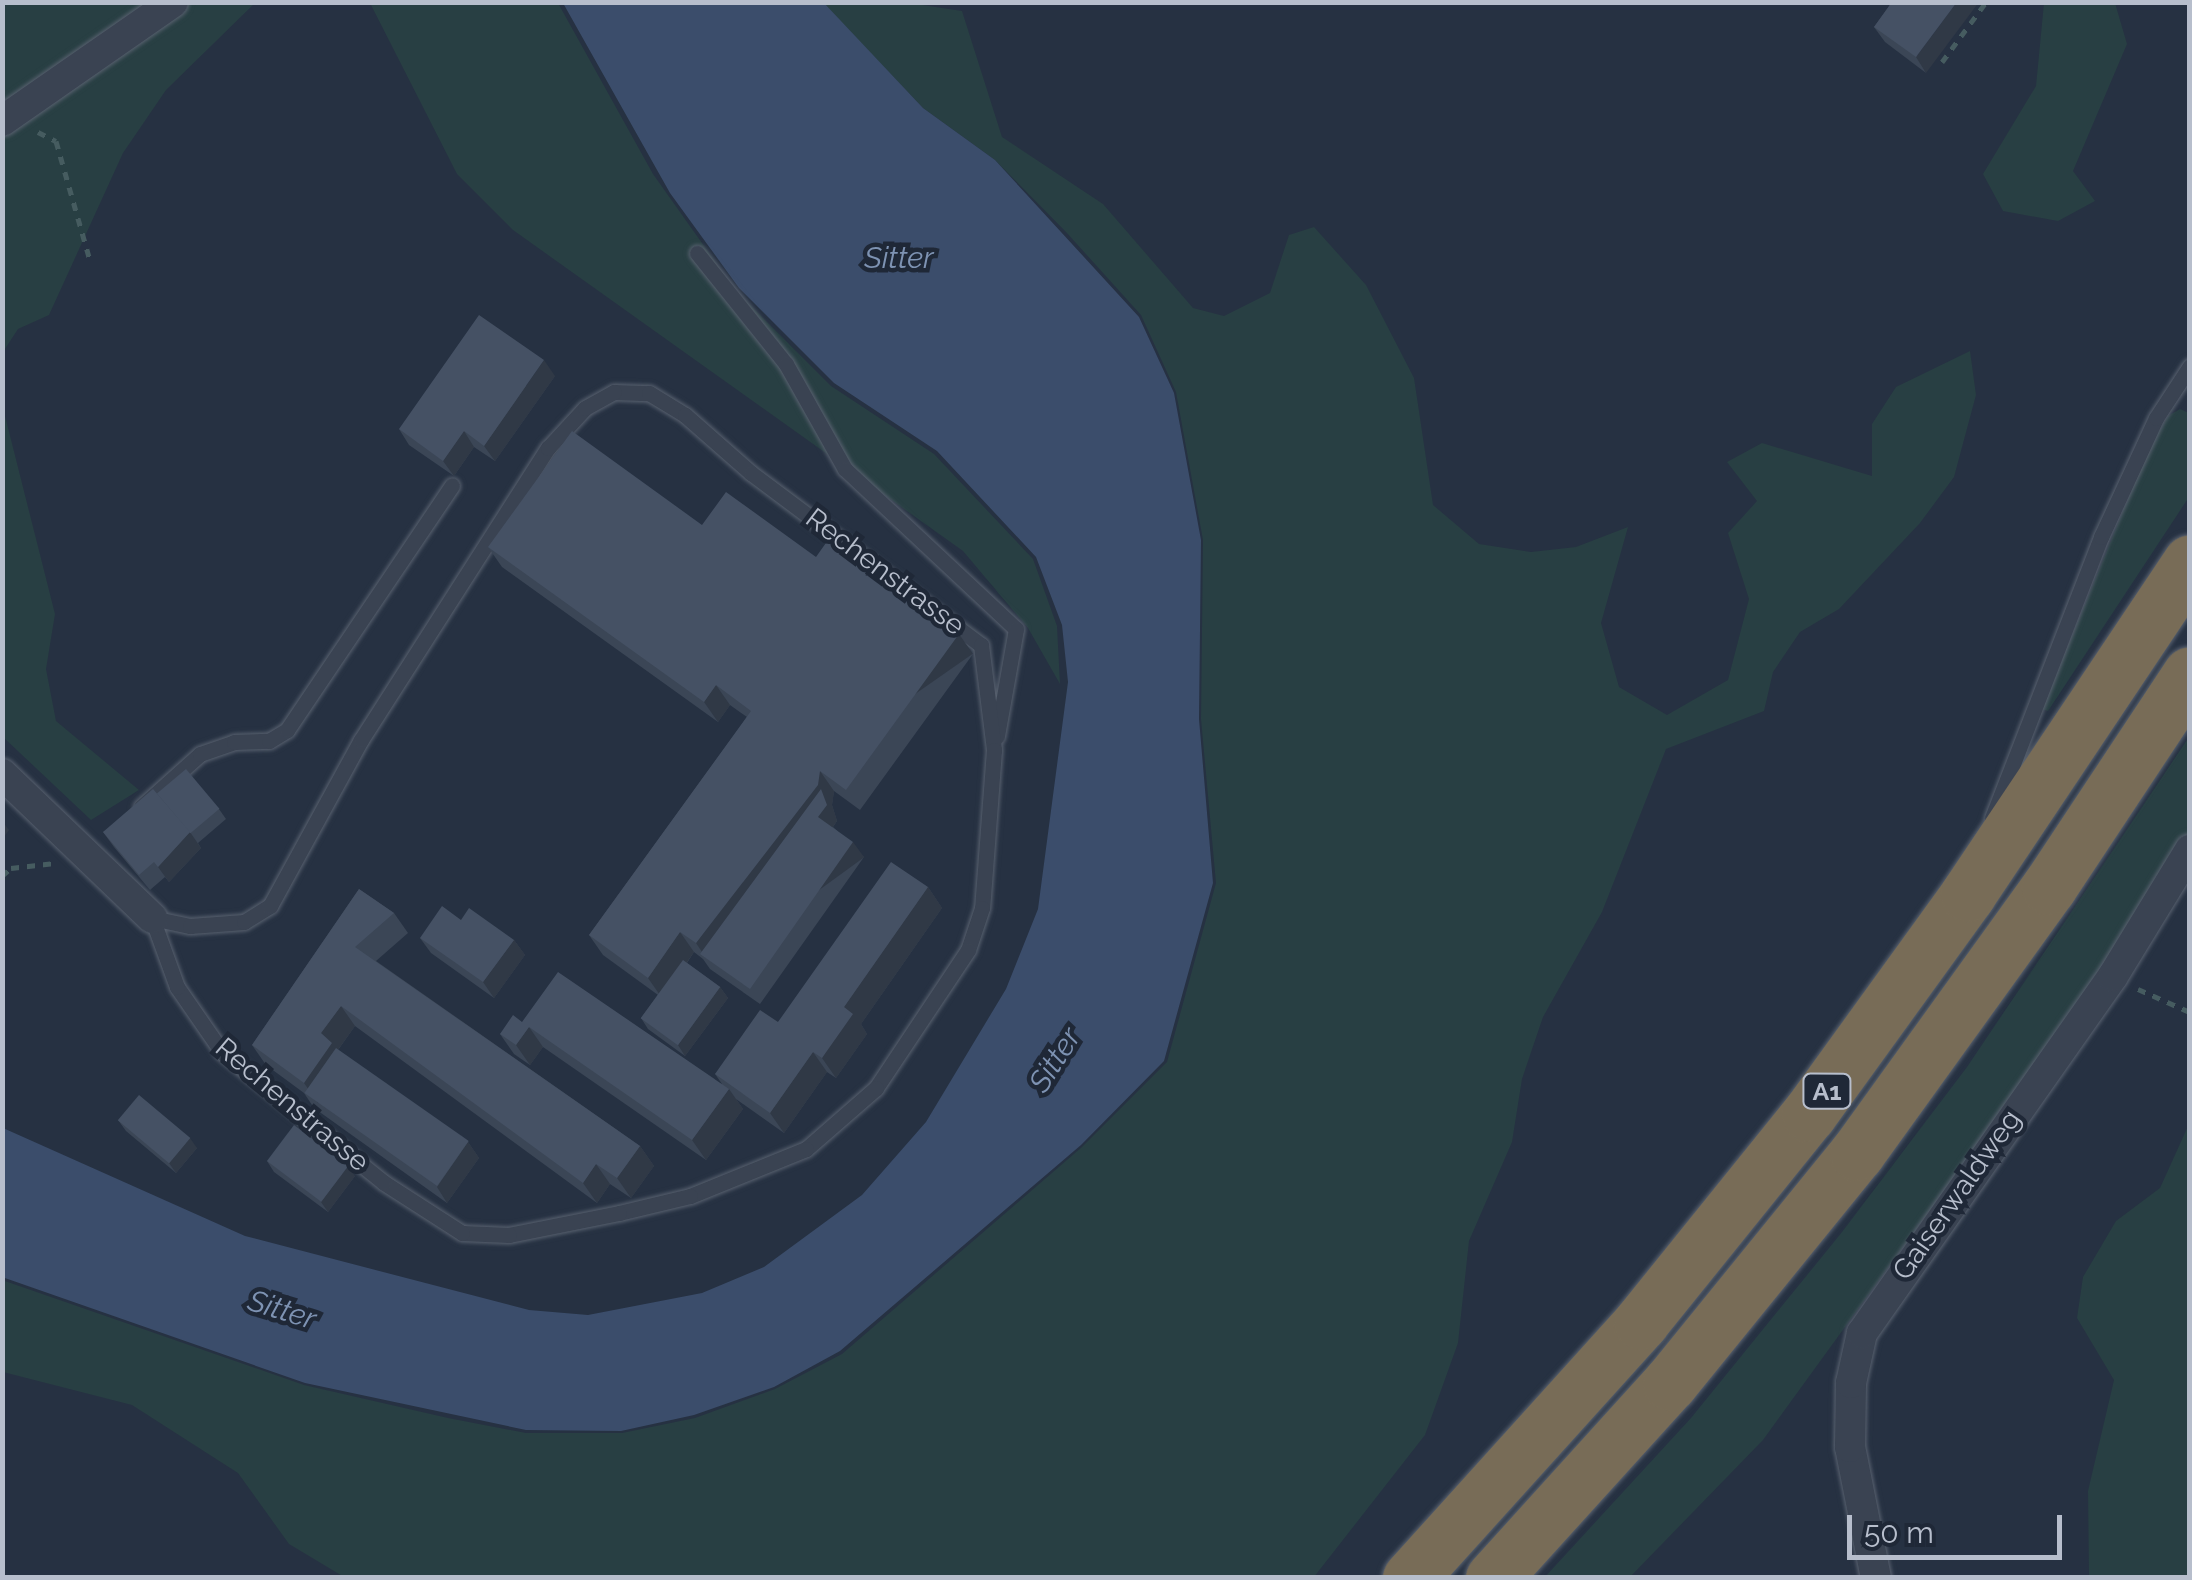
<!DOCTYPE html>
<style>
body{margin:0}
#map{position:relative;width:2192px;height:1580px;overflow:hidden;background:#263142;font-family:Raleway,sans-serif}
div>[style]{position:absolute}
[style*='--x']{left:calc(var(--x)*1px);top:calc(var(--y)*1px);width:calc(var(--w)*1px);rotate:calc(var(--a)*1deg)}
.green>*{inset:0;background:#283f43}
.water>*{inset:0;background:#3b4d6b}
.path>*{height:5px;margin-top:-2.5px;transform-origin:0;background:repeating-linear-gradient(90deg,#465c60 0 8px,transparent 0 16px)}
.roads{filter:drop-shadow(0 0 2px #58616f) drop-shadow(0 0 2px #58616f)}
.service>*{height:15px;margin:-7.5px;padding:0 7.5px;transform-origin:7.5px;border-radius:7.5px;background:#3a4352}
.minor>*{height:30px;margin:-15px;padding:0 15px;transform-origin:15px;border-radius:15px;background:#3a4352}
.motorway>*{height:55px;margin:-27.5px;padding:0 27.5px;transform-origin:27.5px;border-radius:27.5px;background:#786c57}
.wall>*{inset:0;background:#3b4656}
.shaded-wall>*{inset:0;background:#303946;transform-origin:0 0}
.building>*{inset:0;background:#455164;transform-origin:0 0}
span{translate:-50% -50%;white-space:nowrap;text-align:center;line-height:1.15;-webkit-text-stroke:9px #1f2837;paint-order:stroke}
.shield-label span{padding:2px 8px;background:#1f2837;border:2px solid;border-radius:8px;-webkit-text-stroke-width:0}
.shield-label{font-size:25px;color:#b7becc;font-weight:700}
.street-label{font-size:28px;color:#b7becc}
.water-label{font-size:30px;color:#7e93b3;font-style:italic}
.frame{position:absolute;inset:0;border:5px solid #b7becc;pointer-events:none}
.scale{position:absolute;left:1847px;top:1515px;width:215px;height:45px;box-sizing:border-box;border:5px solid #b7becc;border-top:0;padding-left:12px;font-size:30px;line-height:35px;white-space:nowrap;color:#b7becc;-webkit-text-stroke:8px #1f2837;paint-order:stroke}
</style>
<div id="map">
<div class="green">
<div style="clip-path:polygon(3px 3px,255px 3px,166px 90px,123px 153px,49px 315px,18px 329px,3px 352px)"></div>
<div style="clip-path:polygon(370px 3px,558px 3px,653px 174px,736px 291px,831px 386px,934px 454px,1033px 559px,1057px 626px,1060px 684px,1028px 628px,963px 551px,513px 230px,457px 174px)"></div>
<div style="clip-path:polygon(823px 3px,909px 3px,962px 11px,1002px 137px,1103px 204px,1193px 308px,1224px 316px,1270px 293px,1289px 235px,1314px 227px,1366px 285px,1414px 378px,1433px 505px,1479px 544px,1531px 552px,1576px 547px,1628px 527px,1601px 623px,1619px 687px,1667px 715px,1728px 680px,1749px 599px,1728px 533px,1757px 501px,1727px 462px,1762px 443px,1872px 476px,1872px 424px,1896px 387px,1970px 351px,1976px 395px,1954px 477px,1920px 523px,1839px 609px,1800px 632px,1773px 672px,1764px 711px,1666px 749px,1602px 912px,1543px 1017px,1522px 1079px,1512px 1142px,1469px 1241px,1458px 1343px,1425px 1435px,1314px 1577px,344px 1577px,289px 1544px,238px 1473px,132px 1405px,3px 1372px,2px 1280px,304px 1385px,448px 1418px,526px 1433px,622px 1433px,695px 1418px,775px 1389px,842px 1354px,1082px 1147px,1167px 1062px,1216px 883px,1201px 719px,1203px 540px,1176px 392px,1141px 315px,1066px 232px,995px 160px,923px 108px)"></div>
<div style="clip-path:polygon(2044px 3px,2115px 3px,2127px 44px,2073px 171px,2095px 201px,2058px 221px,2003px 211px,1983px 174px,2036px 86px)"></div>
<div style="clip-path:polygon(3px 408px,55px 614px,46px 669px,56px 721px,139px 790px,91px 820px,3px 737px)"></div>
<div style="clip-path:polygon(2180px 409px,2189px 413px,2189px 497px,2048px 711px,2042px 709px,2148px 450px,2168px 416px)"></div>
<div style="clip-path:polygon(2189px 737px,2189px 829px,2181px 849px,2110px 962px,1763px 1440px,1630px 1577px,1544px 1578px,1691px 1418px,1842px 1232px,1967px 1067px)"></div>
<div style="clip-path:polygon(2189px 1124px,2189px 1577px,2089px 1577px,2088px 1491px,2114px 1380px,2077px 1318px,2083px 1277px,2116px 1221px,2160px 1188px)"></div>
</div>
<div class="water">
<div style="clip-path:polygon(563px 3px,824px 3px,923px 108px,995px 160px,1139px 317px,1174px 393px,1201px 540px,1199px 719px,1213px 883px,1164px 1061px,1081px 1145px,840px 1351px,774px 1387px,694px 1415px,621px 1431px,526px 1430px,305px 1383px,2px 1277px,3px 1128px,245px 1236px,529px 1310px,588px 1315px,702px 1293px,764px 1267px,862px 1195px,926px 1122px,1006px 989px,1038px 909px,1068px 682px,1062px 625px,1036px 557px,937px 451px,834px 383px,739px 288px,670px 193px)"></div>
</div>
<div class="path">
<div style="--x:1942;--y:62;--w:74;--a:-53.7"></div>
<div style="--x:38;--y:132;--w:20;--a:27"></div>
<div style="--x:56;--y:141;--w:121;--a:74.1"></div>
<div style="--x:2;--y:876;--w:12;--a:-42"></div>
<div style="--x:11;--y:868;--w:44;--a:-6.5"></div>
<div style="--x:2138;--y:989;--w:57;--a:23.9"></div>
</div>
<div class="roads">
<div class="service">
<div style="--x:697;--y:253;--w:142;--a:51.3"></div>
<div style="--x:786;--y:364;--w:120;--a:60.7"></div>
<div style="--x:845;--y:469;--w:234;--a:43.1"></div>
<div style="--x:1016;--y:629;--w:109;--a:100.1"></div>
<div style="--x:614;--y:392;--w:35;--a:2"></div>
<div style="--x:649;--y:393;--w:42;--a:31.4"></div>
<div style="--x:685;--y:415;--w:88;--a:41.3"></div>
<div style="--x:751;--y:473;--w:287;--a:36.8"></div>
<div style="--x:981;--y:645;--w:106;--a:82.9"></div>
<div style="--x:994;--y:750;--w:158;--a:94.3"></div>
<div style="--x:982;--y:908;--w:44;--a:108.4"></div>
<div style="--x:968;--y:950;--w:166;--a:123.7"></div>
<div style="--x:876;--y:1088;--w:93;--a:138.9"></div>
<div style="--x:806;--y:1149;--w:125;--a:157.9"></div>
<div style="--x:690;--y:1196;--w:73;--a:166.5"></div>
<div style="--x:619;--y:1213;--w:112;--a:168.7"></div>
<div style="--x:509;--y:1235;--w:47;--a:-177.6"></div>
<div style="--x:462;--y:1233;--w:94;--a:-147.2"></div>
<div style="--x:383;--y:1182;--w:207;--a:-141.1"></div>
<div style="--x:222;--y:1052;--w:79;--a:-124.7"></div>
<div style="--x:177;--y:987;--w:73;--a:-109.9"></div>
<div style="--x:152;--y:918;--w:39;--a:12"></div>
<div style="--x:190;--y:926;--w:54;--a:-4.2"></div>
<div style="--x:244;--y:922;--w:31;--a:-32"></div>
<div style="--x:270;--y:906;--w:189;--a:-61.3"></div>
<div style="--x:361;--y:740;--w:347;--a:-57.4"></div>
<div style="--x:548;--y:448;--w:54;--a:-47.2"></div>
<div style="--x:585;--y:408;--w:33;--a:-29"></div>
<div style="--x:141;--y:807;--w:79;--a:-41.9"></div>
<div style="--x:200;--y:754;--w:36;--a:-19"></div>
<div style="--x:234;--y:742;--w:35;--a:-2"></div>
<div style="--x:269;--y:741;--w:21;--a:-31"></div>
<div style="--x:287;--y:730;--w:295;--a:-56"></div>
<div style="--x:1992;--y:818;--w:301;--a:-68.8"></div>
<div style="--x:2101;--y:537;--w:131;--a:-65.2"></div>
<div style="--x:2156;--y:418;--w:62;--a:-56.8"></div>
</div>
<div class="minor">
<div style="--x:2;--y:121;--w:208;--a:-34.8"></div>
<div style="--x:2;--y:774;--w:208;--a:43.8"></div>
<div style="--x:1876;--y:1578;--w:134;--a:-101.2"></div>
<div style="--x:1850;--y:1447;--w:64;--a:-89.1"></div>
<div style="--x:1851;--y:1383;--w:51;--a:-77.6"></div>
<div style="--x:1862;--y:1333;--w:436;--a:-54.9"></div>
<div style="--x:2113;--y:976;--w:148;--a:-58.6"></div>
</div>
<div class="motorway">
<div style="--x:1410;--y:1578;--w:345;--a:-47.9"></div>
<div style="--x:1641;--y:1322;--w:267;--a:-51.1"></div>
<div style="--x:1809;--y:1114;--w:271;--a:-54.1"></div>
<div style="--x:1968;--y:894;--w:399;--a:-56.2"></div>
<div style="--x:1493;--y:1578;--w:263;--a:-47.8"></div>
<div style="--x:1670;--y:1383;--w:296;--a:-50.9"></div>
<div style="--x:1857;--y:1153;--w:328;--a:-54.2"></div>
<div style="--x:2049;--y:887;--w:255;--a:-56.5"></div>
</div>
</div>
<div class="wall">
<div style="clip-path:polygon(1892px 2px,1926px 73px,1885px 42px,1874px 27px)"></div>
<div style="clip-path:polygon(555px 376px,495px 461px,474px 447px,454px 476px,409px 445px,399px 429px)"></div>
<div style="clip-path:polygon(702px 525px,816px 557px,973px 654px,860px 810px,834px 791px,832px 805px,837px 821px,833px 827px,864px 857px,760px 1004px,710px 969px,703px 959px,694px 952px,687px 963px,720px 987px,728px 998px,685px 1056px,648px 1029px,641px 1018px,658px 995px,603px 955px,589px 935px,747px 717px,730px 705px,718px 722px,502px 567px,488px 547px)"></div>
<div style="clip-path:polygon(157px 794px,219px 809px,226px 819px,198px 843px,201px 848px,169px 882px,165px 877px,150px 890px,114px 847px,103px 832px)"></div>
<div style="clip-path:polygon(928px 887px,942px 908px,861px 1024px,867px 1034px,836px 1078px,827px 1072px,784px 1133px,736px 1099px,743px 1109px,706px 1160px,543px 1047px,530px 1065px,514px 1054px,500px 1034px,522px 1022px,722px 1084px,715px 1074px,778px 1022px)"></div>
<div style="clip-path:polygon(359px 889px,394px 913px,408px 933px,376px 961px,640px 1146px,654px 1166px,631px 1198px,610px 1184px,597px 1203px,355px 1026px,338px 1050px,468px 1142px,479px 1158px,447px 1203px,314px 1108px,304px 1093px,266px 1065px,252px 1045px)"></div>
<div style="clip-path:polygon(420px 938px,514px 940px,525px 955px,494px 998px,431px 953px)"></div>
<div style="clip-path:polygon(118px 1120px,197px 1148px,176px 1173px,126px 1131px)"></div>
<div style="clip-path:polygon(267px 1161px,355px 1176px,328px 1212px,274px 1172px)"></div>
</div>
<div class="shaded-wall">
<div style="clip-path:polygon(1957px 2px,1979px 2px,1926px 73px,1916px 57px)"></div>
<div style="clip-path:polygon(544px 360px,555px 376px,495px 461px,484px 446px)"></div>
<div style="clip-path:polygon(464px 431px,474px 447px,454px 476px,443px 461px)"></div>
<div style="left:959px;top:634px;width:24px;height:193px;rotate:55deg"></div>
<div style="clip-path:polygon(716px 685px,730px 705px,718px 722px,704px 702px)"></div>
<div style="clip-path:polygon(820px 771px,834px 791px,832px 805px,837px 821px,829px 832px,706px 958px,696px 943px)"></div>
<div style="clip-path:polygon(2px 821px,9px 830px,2px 840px)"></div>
<div style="clip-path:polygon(190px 832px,201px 848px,169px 882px,158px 867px)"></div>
<div style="left:853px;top:842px;width:19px;height:179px;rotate:54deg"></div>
<div style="clip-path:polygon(928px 887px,942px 908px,861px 1024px,867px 1034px,836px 1078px,822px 1058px,844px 1007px)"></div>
<div style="clip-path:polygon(680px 932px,694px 952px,662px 998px,648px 978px)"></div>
<div style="clip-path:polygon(514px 940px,525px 955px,494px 998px,483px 982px)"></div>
<div style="clip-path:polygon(720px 987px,728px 998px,685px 1056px,678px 1045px)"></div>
<div style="clip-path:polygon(341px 1006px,355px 1026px,337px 1051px,318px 1103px,304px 1083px,321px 1033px)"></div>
<div style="clip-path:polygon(529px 1027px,543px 1047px,530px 1065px,516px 1045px)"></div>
<div style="clip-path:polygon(813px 1052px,827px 1072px,784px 1133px,770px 1113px)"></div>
<div style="clip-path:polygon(729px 1089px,743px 1109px,706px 1160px,692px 1140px)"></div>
<div style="clip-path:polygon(190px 1138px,197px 1148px,176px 1173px,169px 1163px)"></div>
<div style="clip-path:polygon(468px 1142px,479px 1158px,447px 1203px,437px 1187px)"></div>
<div style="clip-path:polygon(640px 1146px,654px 1166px,631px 1198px,617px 1178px)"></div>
<div style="clip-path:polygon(596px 1164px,610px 1184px,597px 1203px,583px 1183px)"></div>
<div style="clip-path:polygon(348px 1166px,355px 1176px,328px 1212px,321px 1202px)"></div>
</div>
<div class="building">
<div style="clip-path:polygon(1892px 2px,1957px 2px,1916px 57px,1874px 27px)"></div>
<div style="clip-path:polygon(479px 315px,544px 360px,484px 446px,464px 431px,443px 461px,399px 429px)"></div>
<div style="clip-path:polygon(572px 431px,702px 525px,726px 492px,816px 557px,828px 540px,959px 634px,846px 790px,820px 771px,818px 785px,696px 943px,680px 932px,648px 978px,589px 935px,751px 711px,716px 685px,704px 702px,488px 547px)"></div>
<div style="left:186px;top:769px;width:52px;height:38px;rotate:50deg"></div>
<div style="clip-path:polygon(153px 789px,190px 832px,158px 867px,154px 862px,139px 875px,103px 832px)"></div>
<div style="clip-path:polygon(821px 789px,827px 805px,818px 817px,853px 842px,750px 989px,700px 954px)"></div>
<div style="clip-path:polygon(891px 862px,928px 887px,844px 1007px,853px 1014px,822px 1058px,813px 1052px,770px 1113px,715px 1074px,760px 1010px,778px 1022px)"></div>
<div style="clip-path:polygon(359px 889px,394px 913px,355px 947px,640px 1146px,617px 1178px,596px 1164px,583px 1183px,341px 1006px,321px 1033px,332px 1043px,304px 1083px,252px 1045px)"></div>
<div style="clip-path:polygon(442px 906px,461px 920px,469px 908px,514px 940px,483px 982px,420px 938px)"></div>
<div style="left:683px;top:960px;width:46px;height:72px;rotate:36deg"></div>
<div style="clip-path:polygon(558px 972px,729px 1089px,692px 1140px,529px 1027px,516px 1045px,500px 1034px,513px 1015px,522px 1022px)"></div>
<div style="left:336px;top:1048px;width:162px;height:55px;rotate:35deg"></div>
<div style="left:139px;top:1095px;width:67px;height:33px;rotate:40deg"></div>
<div style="left:294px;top:1125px;width:68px;height:45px;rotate:37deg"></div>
</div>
<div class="shield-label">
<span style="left:1827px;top:1091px">A1</span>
</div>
<div class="street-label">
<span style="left:885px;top:572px;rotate:37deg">Rechenstrasse</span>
<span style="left:292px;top:1105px;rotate:40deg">Rechenstrasse</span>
<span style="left:1957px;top:1195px;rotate:-55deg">Gaiserwaldweg</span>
</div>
<div class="water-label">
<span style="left:899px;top:258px">Sitter</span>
<span style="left:1055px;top:1060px;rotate:-58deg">Sitter</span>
<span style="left:282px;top:1310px;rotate:17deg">Sitter</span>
</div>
<div class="frame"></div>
<div class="scale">50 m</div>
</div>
